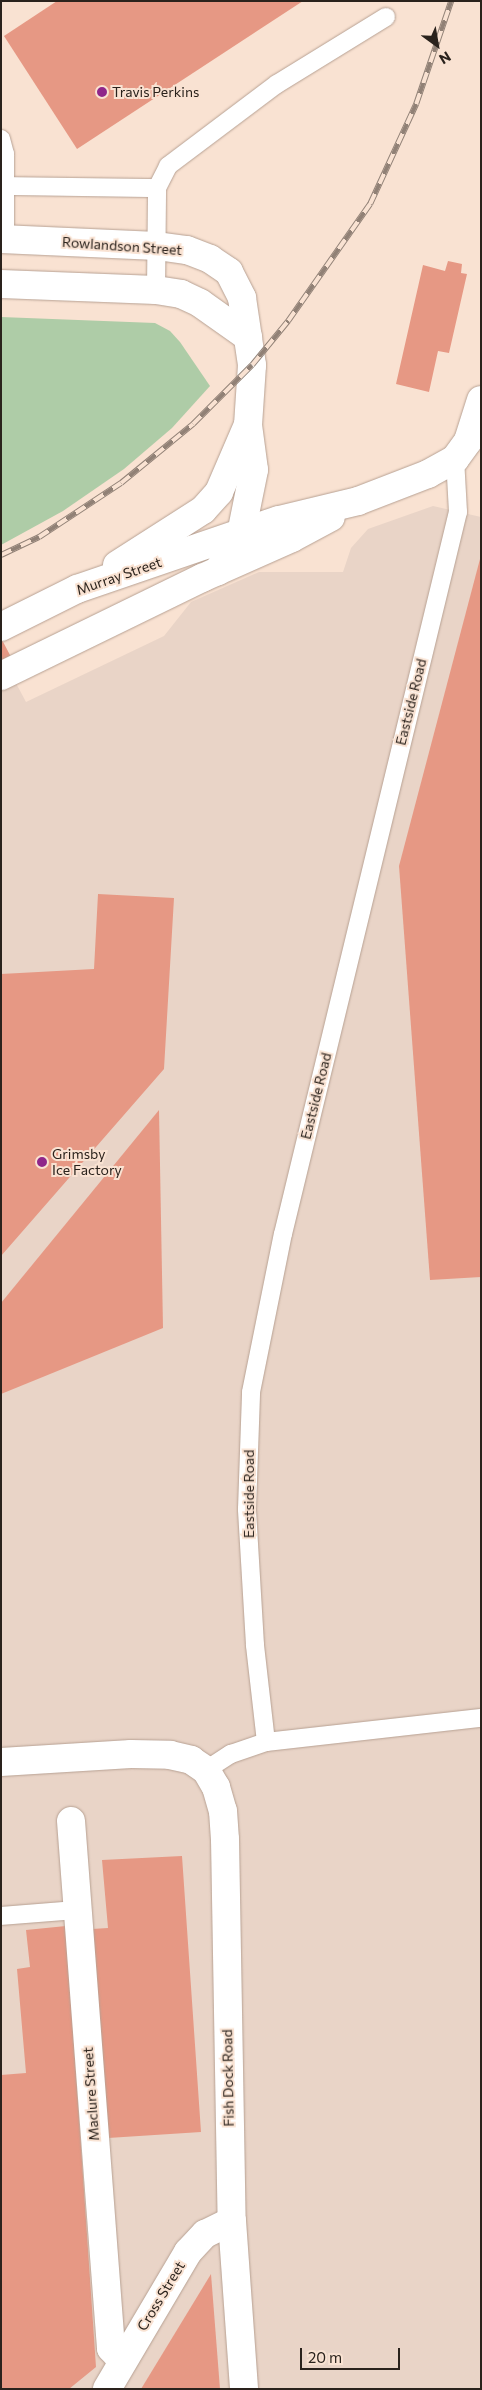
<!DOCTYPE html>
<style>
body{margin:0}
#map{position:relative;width:482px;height:2390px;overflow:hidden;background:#f9e2d2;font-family:Commissioner,sans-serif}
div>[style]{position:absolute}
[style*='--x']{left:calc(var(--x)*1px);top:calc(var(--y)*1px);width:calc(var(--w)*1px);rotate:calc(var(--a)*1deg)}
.industrial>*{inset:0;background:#e9d4c7}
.green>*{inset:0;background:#aecca7}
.building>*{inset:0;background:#e69884}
.roads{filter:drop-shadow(0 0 1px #b7a193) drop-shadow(0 0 1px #b7a193)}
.service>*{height:18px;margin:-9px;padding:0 9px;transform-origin:9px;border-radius:9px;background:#fff}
.minor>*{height:28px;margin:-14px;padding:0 14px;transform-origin:14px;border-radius:14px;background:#fff}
.rail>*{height:5.5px;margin-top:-2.75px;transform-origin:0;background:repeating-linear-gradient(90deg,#f9e2d2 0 11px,#918176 0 22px);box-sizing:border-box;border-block:1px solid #918176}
.dots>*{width:14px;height:14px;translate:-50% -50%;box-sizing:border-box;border:2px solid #f9e2d2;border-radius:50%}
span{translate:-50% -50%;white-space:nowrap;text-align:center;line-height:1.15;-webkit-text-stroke:4px #f9e2d2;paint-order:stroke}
.poi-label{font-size:14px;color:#2a221c}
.left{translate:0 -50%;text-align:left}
.street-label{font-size:14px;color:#2a221c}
.frame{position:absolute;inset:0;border:2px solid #2a221c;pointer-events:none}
.north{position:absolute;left:412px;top:20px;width:50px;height:50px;-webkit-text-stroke:4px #f9e2d2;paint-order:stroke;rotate:148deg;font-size:14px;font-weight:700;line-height:20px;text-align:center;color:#2a221c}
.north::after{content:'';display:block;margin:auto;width:18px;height:22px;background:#2a221c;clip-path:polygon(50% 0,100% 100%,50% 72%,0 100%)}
.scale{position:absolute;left:300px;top:2348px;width:100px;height:22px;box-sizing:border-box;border:2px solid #2a221c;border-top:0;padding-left:6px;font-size:15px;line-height:18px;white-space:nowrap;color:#2a221c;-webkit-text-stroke:4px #f9e2d2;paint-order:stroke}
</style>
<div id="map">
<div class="industrial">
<div style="clip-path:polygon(433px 506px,481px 517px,481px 2389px,1px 2389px,1px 638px,12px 659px,10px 672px,26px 702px,164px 636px,191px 602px,259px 572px,343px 572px,351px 548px,368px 529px)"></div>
</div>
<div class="green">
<div style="clip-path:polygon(1px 317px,155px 323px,170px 331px,180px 342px,210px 386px,172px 428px,124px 469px,63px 511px,1px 545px)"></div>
</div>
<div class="building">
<div style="clip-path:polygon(57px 1px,303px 1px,77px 149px,4px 36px)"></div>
<div style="clip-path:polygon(448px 261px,462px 264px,461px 273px,467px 274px,449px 353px,438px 351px,429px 392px,396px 384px,423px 265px,445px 271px)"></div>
<div style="clip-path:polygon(480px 559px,481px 1277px,430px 1280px,399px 866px)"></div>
<div style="clip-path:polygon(1px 638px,12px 659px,1px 664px)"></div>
<div style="clip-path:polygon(98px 894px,174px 898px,164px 1069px,1px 1256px,1px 974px,94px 969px)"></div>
<div style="clip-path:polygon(159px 1110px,163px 1328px,1px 1394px,1px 1303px)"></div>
<div style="clip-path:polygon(182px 1856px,201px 2132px,108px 2138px,92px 1929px,108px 1928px,102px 1860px)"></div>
<div style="clip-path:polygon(66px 1926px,96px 2367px,69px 2389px,1px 2389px,1px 2075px,26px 2073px,17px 1969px,30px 1967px,26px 1930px)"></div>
<div style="clip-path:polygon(211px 2274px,220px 2389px,141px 2389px)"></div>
</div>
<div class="roads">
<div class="service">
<div style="--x:1;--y:139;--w:16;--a:75"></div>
<div style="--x:5;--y:154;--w:85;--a:90"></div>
<div style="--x:6;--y:186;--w:151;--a:0.8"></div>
<div style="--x:156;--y:290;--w:102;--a:-89.4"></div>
<div style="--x:157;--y:188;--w:25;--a:-63"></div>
<div style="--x:168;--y:166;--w:136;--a:-37"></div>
<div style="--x:277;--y:84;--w:128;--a:-31.6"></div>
<div style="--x:266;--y:1742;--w:98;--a:-96.5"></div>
<div style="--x:255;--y:1645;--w:136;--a:-93.4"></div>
<div style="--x:247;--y:1509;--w:117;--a:-88"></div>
<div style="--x:251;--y:1392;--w:161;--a:-78.6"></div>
<div style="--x:283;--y:1234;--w:743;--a:-76.38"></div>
<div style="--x:458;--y:512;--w:53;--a:-93.2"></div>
<div style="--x:206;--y:1770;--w:30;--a:-33"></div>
<div style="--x:231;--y:1754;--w:37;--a:-19"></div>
<div style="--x:266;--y:1742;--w:216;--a:-6.4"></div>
<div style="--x:1;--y:1916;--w:76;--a:-4.5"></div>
</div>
<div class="minor">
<div style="--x:1;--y:239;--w:156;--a:2.6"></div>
<div style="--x:157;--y:246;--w:30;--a:8"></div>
<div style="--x:187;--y:250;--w:25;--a:21"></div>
<div style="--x:210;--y:259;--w:23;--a:34"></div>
<div style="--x:229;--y:272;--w:29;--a:63"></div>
<div style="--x:242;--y:298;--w:68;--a:81.5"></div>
<div style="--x:252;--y:365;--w:60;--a:93.8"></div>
<div style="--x:248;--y:425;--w:45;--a:82.4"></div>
<div style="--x:254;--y:470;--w:65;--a:101.5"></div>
<div style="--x:241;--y:534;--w:44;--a:121.9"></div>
<div style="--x:1;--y:284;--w:155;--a:2.2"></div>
<div style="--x:156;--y:290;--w:25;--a:9"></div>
<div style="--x:181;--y:294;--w:21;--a:25"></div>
<div style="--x:200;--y:303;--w:59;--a:35.3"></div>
<div style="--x:117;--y:565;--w:102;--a:-32.6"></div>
<div style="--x:203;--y:510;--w:24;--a:-48"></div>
<div style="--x:219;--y:492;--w:71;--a:-66.7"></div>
<div style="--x:1;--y:627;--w:85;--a:-26.6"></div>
<div style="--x:77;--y:589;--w:213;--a:-18.9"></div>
<div style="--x:279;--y:520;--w:81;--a:-13.5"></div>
<div style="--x:358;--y:501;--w:75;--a:-21.1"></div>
<div style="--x:428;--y:474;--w:31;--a:-29"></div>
<div style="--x:455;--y:459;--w:22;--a:-54"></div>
<div style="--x:468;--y:441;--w:43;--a:-72.4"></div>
<div style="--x:1;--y:676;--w:224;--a:-26"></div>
<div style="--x:202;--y:578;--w:98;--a:-24"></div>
<div style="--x:292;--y:538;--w:44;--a:-28.3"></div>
<div style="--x:1;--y:1762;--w:130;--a:-3.5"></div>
<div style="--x:131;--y:1754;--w:39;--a:1"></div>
<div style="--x:170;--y:1755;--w:22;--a:13"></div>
<div style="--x:191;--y:1760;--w:18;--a:34"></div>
<div style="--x:206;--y:1770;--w:20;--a:60"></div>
<div style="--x:216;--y:1787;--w:25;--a:74"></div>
<div style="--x:223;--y:1811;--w:28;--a:86"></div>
<div style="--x:225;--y:1839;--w:382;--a:89"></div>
<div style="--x:232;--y:2221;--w:168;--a:85.9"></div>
<div style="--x:71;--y:1821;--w:529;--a:85.66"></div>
<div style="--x:111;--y:2348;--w:18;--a:49"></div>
<div style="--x:107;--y:2389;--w:159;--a:-59.4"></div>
<div style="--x:188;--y:2252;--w:25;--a:-47"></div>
<div style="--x:205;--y:2234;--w:30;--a:-26"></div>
</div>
</div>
<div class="rail">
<div style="--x:1;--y:555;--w:42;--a:-25.3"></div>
<div style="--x:39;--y:537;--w:98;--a:-33.4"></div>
<div style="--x:121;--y:483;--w:93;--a:-39.3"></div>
<div style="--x:193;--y:424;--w:83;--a:-45"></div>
<div style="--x:252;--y:365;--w:57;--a:-50.7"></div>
<div style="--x:288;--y:321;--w:143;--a:-55"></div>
<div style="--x:370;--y:204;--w:110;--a:-65.3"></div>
<div style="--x:416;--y:104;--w:109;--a:-71.2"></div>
</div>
<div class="dots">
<div style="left:102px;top:92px;background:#8f268a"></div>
<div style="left:42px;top:1162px;background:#8f268a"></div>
</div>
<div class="poi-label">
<span class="left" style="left:112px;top:92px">Travis Perkins</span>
<span class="left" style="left:52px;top:1162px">Grimsby<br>Ice Factory</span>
</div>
<div class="street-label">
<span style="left:122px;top:246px;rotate:4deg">Rowlandson Street</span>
<span style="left:119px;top:576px;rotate:-19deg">Murray Street</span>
<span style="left:411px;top:702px;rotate:-76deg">Eastside Road</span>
<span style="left:316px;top:1096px;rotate:-76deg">Eastside Road</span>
<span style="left:249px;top:1494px;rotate:-90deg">Eastside Road</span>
<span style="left:228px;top:2078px;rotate:-91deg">Fish Dock Road</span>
<span style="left:91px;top:2094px;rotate:-94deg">Maclure Street</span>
<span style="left:161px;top:2296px;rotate:-59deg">Cross Street</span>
</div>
<div class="frame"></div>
<div class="north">N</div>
<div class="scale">20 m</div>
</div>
